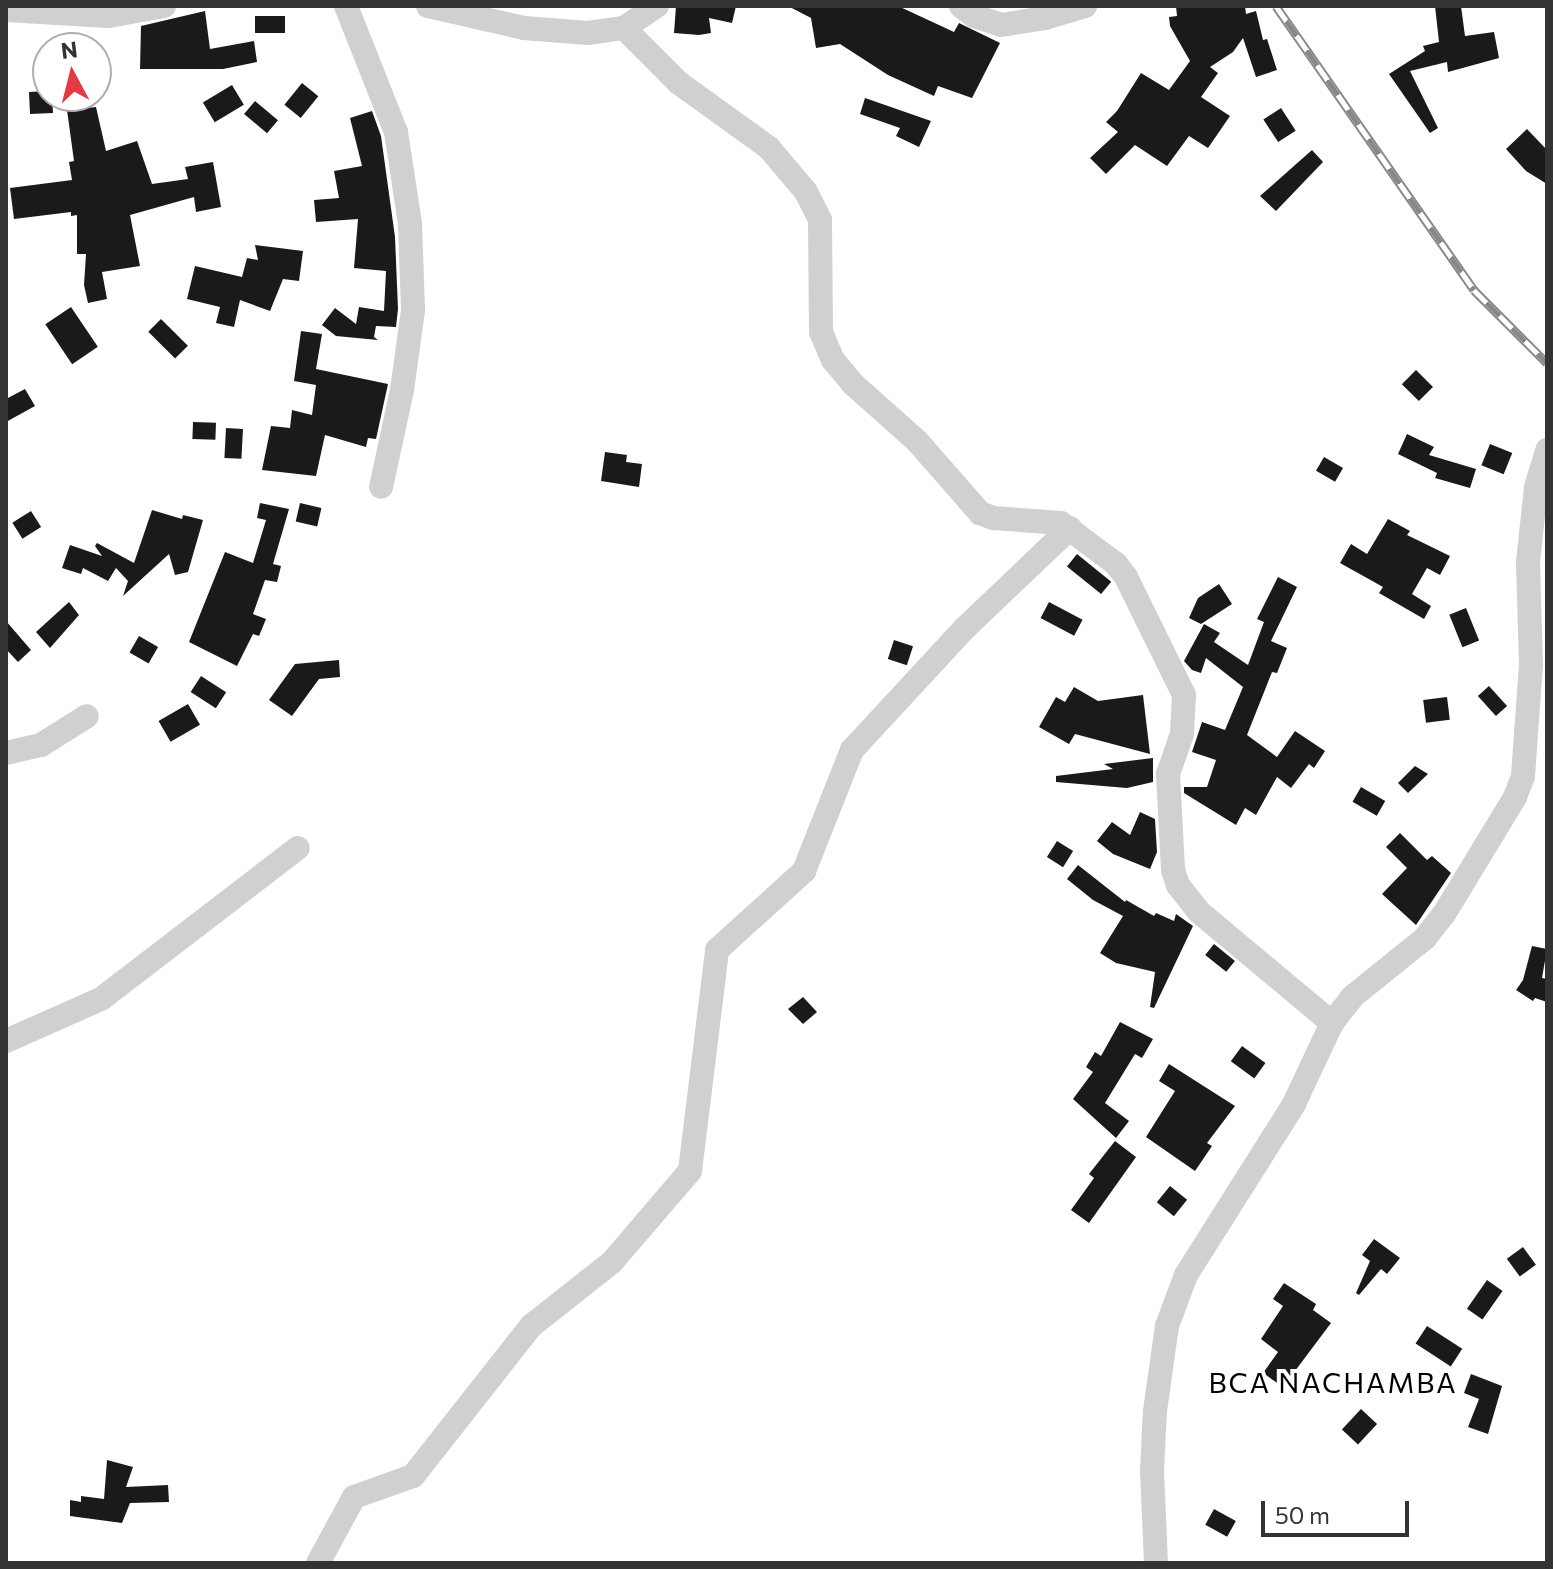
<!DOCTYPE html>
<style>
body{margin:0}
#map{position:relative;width:1553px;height:1569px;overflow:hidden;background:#fff;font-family:Commissioner,sans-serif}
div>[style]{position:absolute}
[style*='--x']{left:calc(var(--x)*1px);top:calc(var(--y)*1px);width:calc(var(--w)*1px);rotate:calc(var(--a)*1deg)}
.building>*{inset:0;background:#1a1a1a;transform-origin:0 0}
.minor>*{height:24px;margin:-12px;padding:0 12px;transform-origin:12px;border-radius:12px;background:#d0d0d0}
.rail>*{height:9px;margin-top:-4.5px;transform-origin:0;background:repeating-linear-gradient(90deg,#fff 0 18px,#888 0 36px);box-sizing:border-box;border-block:2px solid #888}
span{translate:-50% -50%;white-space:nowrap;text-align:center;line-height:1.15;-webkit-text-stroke:8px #fff;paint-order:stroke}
.quarter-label{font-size:28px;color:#000;letter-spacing:2px}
.frame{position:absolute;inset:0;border:8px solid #333;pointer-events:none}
.north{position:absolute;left:32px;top:32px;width:80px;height:80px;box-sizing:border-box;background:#fff;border:2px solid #adadad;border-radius:50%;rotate:353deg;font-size:22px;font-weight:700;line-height:32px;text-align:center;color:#333}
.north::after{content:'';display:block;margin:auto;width:28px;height:36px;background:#e63946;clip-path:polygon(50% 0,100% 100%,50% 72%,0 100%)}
.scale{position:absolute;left:1261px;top:1501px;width:148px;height:36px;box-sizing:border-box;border:4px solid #333;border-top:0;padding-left:10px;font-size:24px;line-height:28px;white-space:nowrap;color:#333;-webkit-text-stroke:6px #fff;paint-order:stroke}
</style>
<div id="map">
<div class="building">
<div style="clip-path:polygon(676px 6px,736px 6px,732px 23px,709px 18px,711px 33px,699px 35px,674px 33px)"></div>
<div style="clip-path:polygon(788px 6px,898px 6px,954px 32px,959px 23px,1000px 43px,972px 98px,938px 86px,934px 96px,888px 75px,840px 44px,816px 48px,811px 18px)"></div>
<div style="clip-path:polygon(1176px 6px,1245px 6px,1246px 14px,1256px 11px,1263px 40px,1267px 39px,1277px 70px,1256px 77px,1243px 38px,1233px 52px,1210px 67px,1218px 73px,1201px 97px,1230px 116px,1208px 148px,1189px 136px,1167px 166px,1135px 145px,1106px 174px,1090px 158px,1118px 132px,1106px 122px,1117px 111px,1141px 73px,1169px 90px,1190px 61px,1170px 26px,1169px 17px,1177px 16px)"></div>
<div style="clip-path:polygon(1435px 6px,1461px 6px,1465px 36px,1494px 32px,1499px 58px,1448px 72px,1447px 62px,1410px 71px,1438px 128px,1430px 133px,1389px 74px,1425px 51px,1423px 46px,1439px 42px)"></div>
<div style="clip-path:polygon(205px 11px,210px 49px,254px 41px,257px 62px,223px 69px,140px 69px,141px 26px)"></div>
<div style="left:285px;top:16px;width:17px;height:30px;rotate:90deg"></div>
<div style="left:302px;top:83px;width:21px;height:28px;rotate:39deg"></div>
<div style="left:232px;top:85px;width:23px;height:34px;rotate:59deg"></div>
<div style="clip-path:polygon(48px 91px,48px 96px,52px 96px,53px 113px,30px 114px,29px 92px)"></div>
<div style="clip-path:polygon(865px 98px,931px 121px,919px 147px,896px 136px,900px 128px,860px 114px)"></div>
<div style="left:255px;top:101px;width:30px;height:17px;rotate:40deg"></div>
<div style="clip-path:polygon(96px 107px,106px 151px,137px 141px,152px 184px,188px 179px,185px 167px,213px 162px,221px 207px,196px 212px,194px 197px,130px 215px,140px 266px,102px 272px,107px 299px,88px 303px,84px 285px,86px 254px,77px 254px,77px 215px,71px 216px,71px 212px,14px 219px,10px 188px,72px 180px,69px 162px,74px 161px,67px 110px)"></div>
<div style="left:1281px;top:108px;width:27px;height:21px;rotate:57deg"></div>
<div style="clip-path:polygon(372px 111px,381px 136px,395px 237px,398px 309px,396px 327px,376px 326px,374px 337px,378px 340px,336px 336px,322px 325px,335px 308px,356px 324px,359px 307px,384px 311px,386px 271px,354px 268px,358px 219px,316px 222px,314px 200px,339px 198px,334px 171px,362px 166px,350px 118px)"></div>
<div style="clip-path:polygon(1527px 129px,1547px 150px,1547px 184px,1526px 171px,1506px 149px)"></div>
<div style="clip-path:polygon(1312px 150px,1323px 162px,1276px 211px,1260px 196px)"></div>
<div style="clip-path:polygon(255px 245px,303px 251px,299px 281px,283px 279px,270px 311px,240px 300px,234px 327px,216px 323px,220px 307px,187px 299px,195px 266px,242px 277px,247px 258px,258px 260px)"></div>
<div style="left:71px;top:307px;width:48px;height:31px;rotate:56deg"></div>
<div style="left:161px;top:319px;width:38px;height:18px;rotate:45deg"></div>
<div style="clip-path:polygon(301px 331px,322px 334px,316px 369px,388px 384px,376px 439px,368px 438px,366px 447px,325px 435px,316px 476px,262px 470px,271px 426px,290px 428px,292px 410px,312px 415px,316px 385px,294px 381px)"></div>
<div style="left:1416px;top:370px;width:24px;height:20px;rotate:45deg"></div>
<div style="clip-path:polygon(25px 389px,35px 406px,6px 422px,6px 399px)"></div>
<div style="left:193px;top:422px;width:23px;height:17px;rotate:2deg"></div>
<div style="left:226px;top:428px;width:17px;height:30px;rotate:3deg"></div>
<div style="clip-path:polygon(1407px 434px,1434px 447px,1429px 455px,1476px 469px,1470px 488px,1435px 478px,1437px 473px,1398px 454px)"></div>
<div style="left:1490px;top:444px;width:24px;height:23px;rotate:22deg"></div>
<div style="clip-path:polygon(605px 452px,627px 455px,626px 462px,642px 464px,639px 487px,601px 481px)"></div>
<div style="left:1324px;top:457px;width:22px;height:16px;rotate:30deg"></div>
<div style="clip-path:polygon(260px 503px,289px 509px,273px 564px,281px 566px,277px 582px,265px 580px,253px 614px,266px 619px,259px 636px,253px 634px,237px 666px,189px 642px,225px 552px,253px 563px,266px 520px,257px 518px)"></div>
<div style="left:300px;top:503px;width:22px;height:19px;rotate:13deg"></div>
<div style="clip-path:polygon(152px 510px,182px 519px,183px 515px,203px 520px,188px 572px,175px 575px,169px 554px,123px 596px,128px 581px,116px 568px,108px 581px,83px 568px,81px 574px,62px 568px,70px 545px,102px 556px,95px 546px,97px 543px,134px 563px)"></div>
<div style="left:31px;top:511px;width:19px;height:22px;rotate:58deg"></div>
<div style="clip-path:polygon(1388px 519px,1410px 531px,1407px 535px,1450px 556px,1440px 575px,1427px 568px,1412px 594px,1431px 606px,1424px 619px,1379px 593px,1383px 587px,1340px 563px,1351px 544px,1367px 554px)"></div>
<div style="left:1077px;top:554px;width:44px;height:16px;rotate:39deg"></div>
<div style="clip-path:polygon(1278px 577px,1297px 587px,1271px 641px,1287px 648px,1277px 673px,1272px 672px,1247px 735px,1277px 757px,1295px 731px,1325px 751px,1314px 768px,1309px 764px,1291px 788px,1277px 777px,1256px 815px,1245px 808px,1236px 825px,1184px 793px,1184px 787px,1207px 787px,1216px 760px,1192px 752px,1202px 722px,1225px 730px,1243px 687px,1206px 658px,1201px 673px,1192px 670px,1184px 661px,1204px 624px,1220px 633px,1214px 642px,1248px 665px,1264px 622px,1257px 619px)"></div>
<div style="clip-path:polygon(1219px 584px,1232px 604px,1201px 624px,1189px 618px,1198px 598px)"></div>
<div style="clip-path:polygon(69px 602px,79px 615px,50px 648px,36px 632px)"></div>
<div style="left:1049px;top:602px;width:38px;height:18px;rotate:28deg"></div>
<div style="left:1466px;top:608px;width:35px;height:18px;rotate:68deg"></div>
<div style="clip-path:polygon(6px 621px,31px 650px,18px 662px,6px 649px)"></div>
<div style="left:139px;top:636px;width:22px;height:19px;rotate:30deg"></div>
<div style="left:894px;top:640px;width:20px;height:20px;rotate:18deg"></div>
<div style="clip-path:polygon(339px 660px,340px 677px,319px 679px,292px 716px,269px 700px,295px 664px)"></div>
<div style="left:201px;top:676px;width:30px;height:19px;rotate:33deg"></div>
<div style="left:1489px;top:686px;width:27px;height:15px;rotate:48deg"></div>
<div style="clip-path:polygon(1074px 687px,1098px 701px,1143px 695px,1150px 754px,1075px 734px,1069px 744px,1039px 727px,1056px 697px,1065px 702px)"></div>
<div style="left:1447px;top:697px;width:23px;height:24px;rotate:83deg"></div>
<div style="left:188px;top:704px;width:24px;height:34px;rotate:60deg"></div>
<div style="clip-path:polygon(1153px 758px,1153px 782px,1127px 788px,1056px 782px,1056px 776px,1113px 769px,1104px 764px)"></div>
<div style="clip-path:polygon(1415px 766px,1428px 774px,1408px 793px,1398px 783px)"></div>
<div style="left:1361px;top:787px;width:28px;height:17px;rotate:30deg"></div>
<div style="clip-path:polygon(1140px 812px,1155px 819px,1157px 852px,1150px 869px,1113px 854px,1097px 841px,1112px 822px,1130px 835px)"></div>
<div style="clip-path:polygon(1400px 833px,1427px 860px,1432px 856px,1451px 873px,1416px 925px,1382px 894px,1407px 868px,1386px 847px)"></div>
<div style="left:1057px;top:841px;width:19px;height:19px;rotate:32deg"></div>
<div style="clip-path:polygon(1078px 865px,1125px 902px,1126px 900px,1154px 916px,1156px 913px,1174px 921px,1176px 914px,1193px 926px,1154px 1008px,1150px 1007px,1155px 972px,1116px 963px,1100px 953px,1123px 916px,1093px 900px,1067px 879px)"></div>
<div style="left:1214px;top:944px;width:27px;height:14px;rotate:39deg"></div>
<div style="clip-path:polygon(1532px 946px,1547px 949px,1542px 978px,1547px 979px,1547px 1002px,1535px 998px,1533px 1001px,1516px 990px,1523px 980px)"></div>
<div style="clip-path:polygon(803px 997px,817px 1012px,803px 1024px,788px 1009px)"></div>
<div style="clip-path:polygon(1120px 1022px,1153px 1039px,1142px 1058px,1135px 1054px,1105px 1103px,1129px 1121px,1116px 1138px,1073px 1099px,1093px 1072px,1086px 1067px,1095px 1052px,1101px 1056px)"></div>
<div style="left:1242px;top:1046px;width:29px;height:19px;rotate:36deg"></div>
<div style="clip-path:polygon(1169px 1064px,1235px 1106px,1207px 1143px,1212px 1146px,1195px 1171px,1146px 1137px,1175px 1091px,1159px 1081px)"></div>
<div style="clip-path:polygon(1115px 1141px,1136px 1157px,1089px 1223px,1071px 1210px,1094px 1178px,1089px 1174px)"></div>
<div style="left:1170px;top:1186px;width:22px;height:21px;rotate:39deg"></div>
<div style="clip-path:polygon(1374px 1239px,1400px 1258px,1387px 1274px,1381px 1269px,1359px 1295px,1356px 1293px,1370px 1261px,1362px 1255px)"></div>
<div style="left:1523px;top:1247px;width:22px;height:20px;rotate:54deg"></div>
<div style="left:1487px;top:1280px;width:19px;height:35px;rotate:35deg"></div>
<div style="clip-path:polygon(1284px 1283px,1316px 1304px,1313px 1310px,1331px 1323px,1283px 1387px,1263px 1373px,1278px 1352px,1261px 1339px,1283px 1306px,1273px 1299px)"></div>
<div style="left:1427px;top:1326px;width:42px;height:21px;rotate:33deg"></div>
<div style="clip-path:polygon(1471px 1374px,1502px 1386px,1488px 1434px,1468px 1427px,1479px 1399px,1464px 1393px)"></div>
<div style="left:1361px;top:1409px;width:22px;height:28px;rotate:43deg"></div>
<div style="clip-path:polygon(107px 1460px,133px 1467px,126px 1487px,168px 1485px,169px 1502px,130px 1503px,122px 1523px,70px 1516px,70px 1500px,81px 1502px,81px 1496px,104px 1499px)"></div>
<div style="left:1214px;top:1509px;width:25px;height:18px;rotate:29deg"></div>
</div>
<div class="minor">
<div style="--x:346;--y:6;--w:136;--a:68.4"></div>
<div style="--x:396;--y:132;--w:93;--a:81.3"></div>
<div style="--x:410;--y:224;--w:86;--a:88"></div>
<div style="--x:413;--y:310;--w:81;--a:97.8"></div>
<div style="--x:402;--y:390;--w:99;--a:102.2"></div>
<div style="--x:428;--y:6;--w:98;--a:12.9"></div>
<div style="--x:524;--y:28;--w:64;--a:4.5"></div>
<div style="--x:588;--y:33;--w:36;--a:-8"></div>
<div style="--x:624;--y:28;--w:78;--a:45"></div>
<div style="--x:679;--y:83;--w:111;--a:35.8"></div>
<div style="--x:769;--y:148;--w:57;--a:49.9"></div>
<div style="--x:806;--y:192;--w:31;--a:63"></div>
<div style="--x:820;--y:220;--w:112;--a:89.5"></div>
<div style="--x:821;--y:332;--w:30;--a:67"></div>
<div style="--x:833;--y:360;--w:31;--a:50"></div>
<div style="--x:853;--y:384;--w:86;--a:41.7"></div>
<div style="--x:917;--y:441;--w:96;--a:48.8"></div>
<div style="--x:980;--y:513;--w:14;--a:21"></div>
<div style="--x:993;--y:518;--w:68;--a:4.2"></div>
<div style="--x:1061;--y:523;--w:69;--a:36.7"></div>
<div style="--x:1116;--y:564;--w:16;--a:52"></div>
<div style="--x:1126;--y:577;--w:131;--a:63.8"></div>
<div style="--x:1184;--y:695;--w:39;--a:93"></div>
<div style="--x:1182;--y:734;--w:42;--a:109.3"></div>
<div style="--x:1168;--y:774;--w:96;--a:87"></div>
<div style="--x:1173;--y:870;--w:16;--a:72"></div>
<div style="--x:1178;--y:885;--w:33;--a:52"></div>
<div style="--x:1198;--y:911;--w:175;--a:39.9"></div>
<div style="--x:961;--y:6;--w:16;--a:38"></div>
<div style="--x:974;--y:16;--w:28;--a:18"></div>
<div style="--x:1001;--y:25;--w:45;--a:-9"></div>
<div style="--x:1045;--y:18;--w:42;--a:-16.7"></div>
<div style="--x:6;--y:10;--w:103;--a:3.3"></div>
<div style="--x:109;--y:16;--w:56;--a:-10.3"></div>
<div style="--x:624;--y:28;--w:40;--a:-34"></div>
<div style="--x:6;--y:753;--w:36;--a:-13"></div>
<div style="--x:41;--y:745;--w:54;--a:-32.2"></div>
<div style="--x:6;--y:1041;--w:104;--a:-23.9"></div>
<div style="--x:101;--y:999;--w:248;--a:-37.5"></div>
<div style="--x:318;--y:1563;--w:75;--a:-61.4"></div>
<div style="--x:354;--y:1497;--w:63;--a:-19.6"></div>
<div style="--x:413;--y:1476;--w:191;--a:-51.8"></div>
<div style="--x:531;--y:1326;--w:103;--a:-38.3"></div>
<div style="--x:612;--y:1262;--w:120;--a:-49.4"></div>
<div style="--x:690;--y:1171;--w:223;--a:-83"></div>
<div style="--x:717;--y:950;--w:118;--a:-42.2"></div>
<div style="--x:804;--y:871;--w:130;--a:-68.4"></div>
<div style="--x:852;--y:750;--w:166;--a:-47.2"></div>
<div style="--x:965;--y:628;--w:145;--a:-43.6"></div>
<div style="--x:1156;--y:1563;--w:93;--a:-92.5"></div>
<div style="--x:1152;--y:1470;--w:59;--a:-87.1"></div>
<div style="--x:1155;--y:1411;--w:86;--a:-82"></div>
<div style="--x:1167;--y:1326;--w:54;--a:-69.6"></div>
<div style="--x:1186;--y:1275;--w:202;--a:-57.7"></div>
<div style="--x:1294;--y:1104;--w:89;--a:-64.9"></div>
<div style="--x:1332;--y:1023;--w:33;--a:-52"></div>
<div style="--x:1352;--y:997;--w:94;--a:-38.9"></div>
<div style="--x:1425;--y:938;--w:31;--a:-52"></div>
<div style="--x:1444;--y:914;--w:137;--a:-58.7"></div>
<div style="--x:1515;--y:797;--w:22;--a:-69"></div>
<div style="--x:1523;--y:776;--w:112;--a:-85.9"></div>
<div style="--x:1531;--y:664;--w:102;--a:-91.7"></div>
<div style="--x:1528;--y:562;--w:75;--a:-83.9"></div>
<div style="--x:1536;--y:487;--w:39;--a:-73"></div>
</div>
<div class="rail">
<div style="--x:1276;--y:6;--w:346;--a:55.1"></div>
<div style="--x:1474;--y:290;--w:103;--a:45"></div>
</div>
<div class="quarter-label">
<span style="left:1333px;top:1382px">BCA NACHAMBA</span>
</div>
<div class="frame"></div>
<div class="north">N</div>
<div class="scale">50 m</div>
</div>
